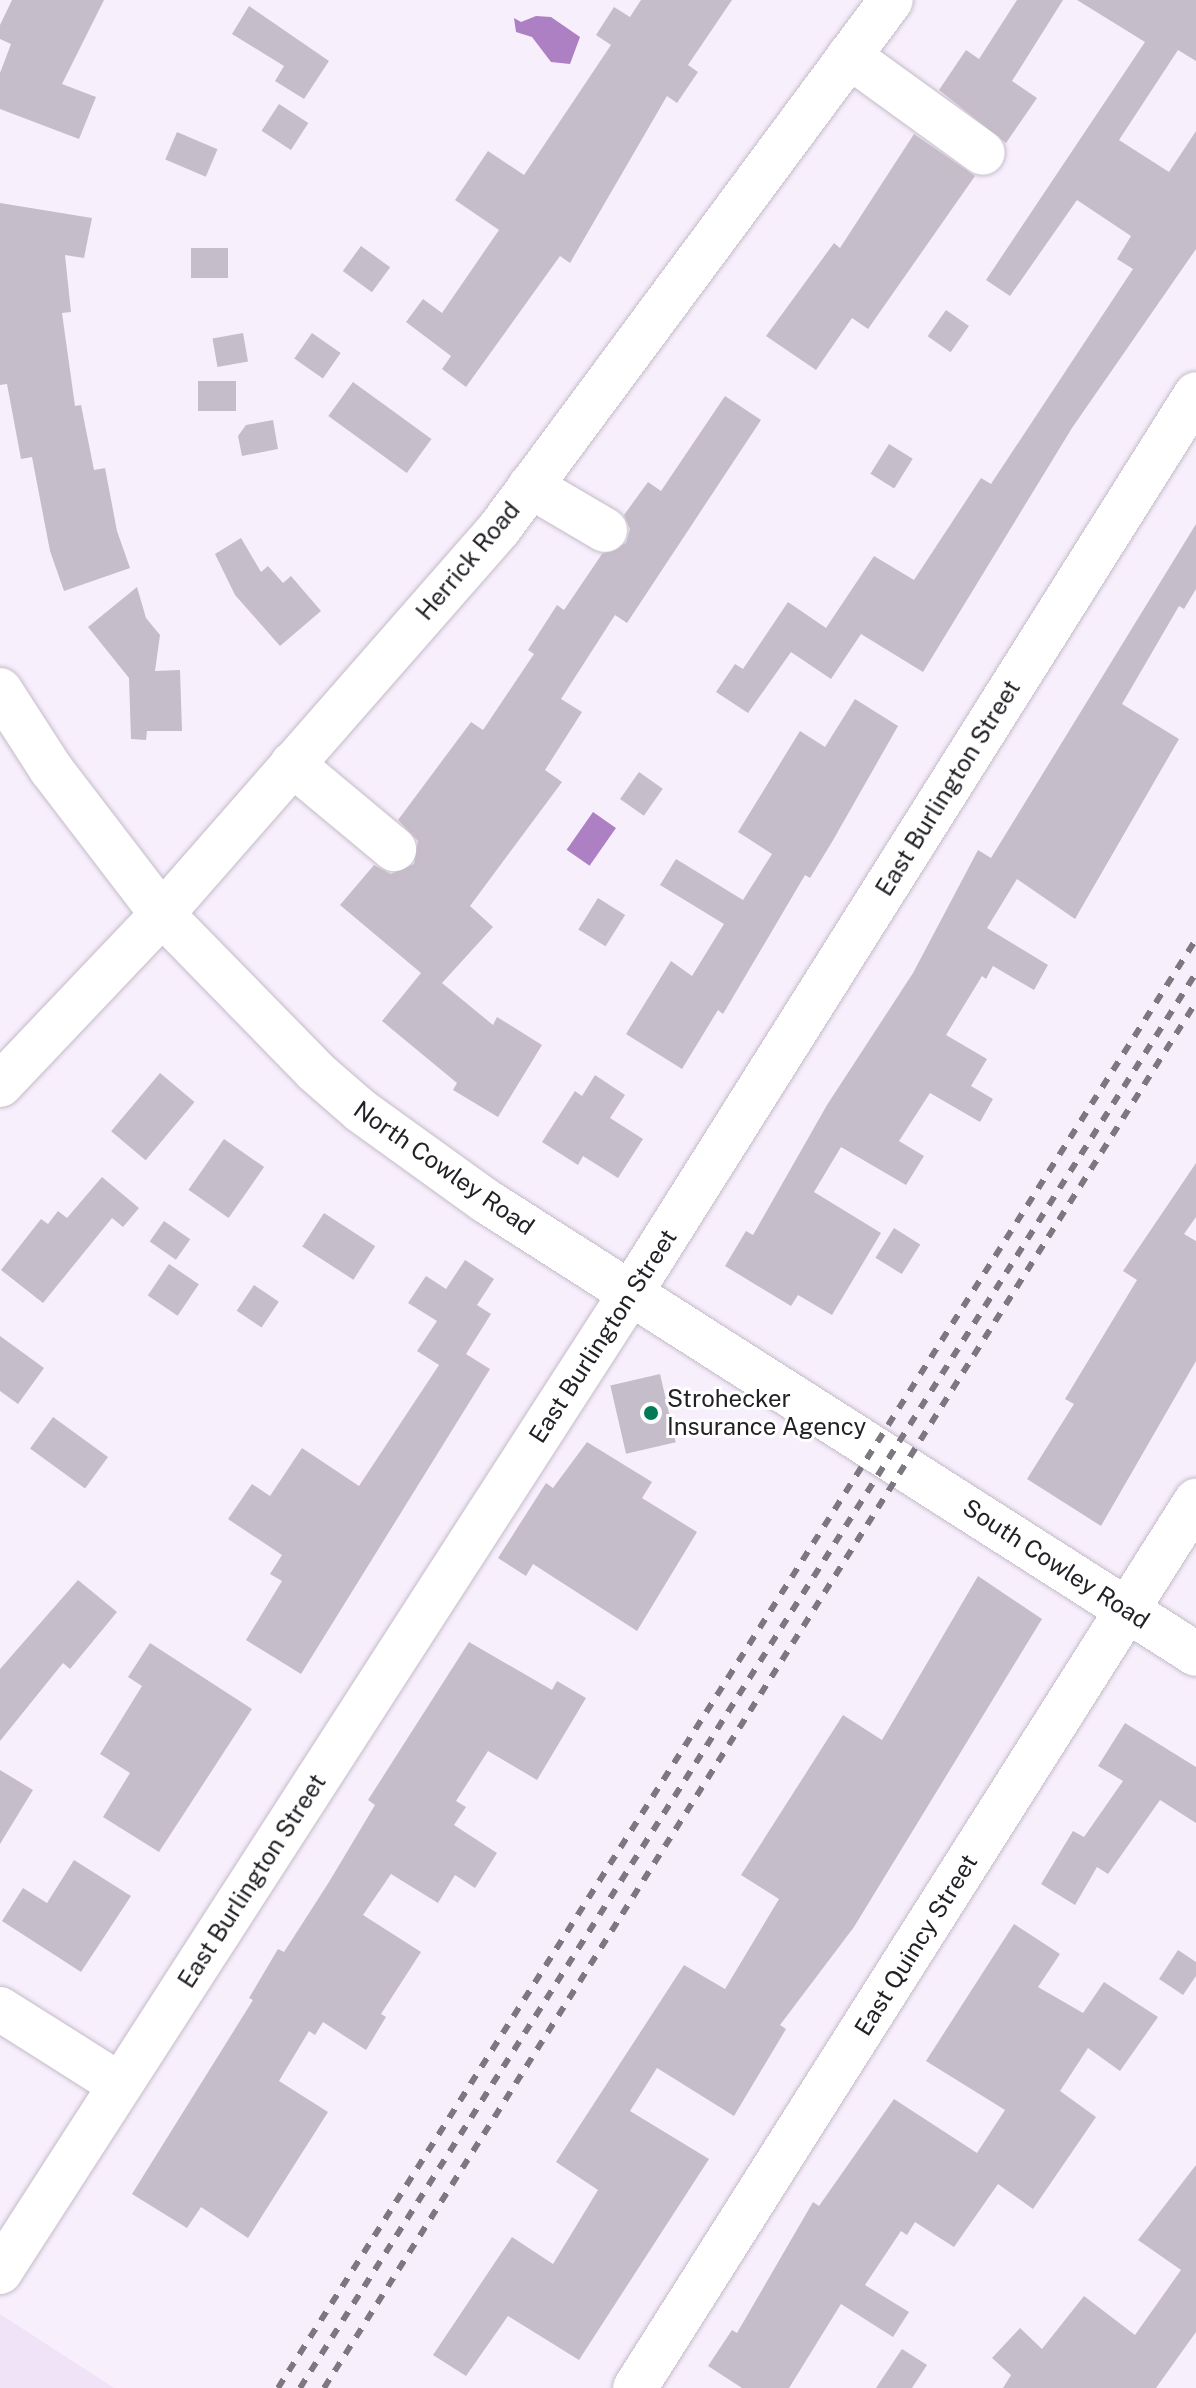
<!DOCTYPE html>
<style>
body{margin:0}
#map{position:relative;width:1196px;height:2388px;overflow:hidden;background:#f8effd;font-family:"Public Sans",sans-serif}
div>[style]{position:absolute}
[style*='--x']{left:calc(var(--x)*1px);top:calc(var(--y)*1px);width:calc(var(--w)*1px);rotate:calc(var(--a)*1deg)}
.built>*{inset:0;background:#f0e2f7}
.water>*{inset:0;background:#ad7fc3;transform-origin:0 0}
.building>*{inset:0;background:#c6bdca;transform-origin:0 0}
.roads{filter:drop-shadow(0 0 2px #c4bbc8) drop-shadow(0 0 2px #c4bbc8)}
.minor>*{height:44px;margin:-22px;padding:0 22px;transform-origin:22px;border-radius:22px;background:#fff}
.rail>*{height:6px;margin-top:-3px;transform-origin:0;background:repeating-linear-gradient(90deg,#7d7780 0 10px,transparent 0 20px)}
.dots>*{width:22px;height:22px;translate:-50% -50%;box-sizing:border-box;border:4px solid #fff;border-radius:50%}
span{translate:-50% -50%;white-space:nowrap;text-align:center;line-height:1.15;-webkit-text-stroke:6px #fff;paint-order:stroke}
.street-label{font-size:24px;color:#242126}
.poi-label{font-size:24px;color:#242126}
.left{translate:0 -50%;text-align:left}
</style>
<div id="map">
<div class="built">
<div style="clip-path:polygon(0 2314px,114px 2388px,0 2388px)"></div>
</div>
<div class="water">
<div style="clip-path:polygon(536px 16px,551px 17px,580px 37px,570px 64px,551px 62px,532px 37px,516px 32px,514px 18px,521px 22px)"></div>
<div style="left:593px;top:812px;width:28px;height:46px;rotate:35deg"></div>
</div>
<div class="building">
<div style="clip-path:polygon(12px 0,104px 0,62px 84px,96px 97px,79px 139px,0 109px,0 73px,11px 44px,0 39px,0 25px)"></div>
<div style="clip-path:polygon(641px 0,732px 0,688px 65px,698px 72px,677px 103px,667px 96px,570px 263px,560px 256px,466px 387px,442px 369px,451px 356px,406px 322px,423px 299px,442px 313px,499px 230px,455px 200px,488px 151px,524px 175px,611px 45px,596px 35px,614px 7px,630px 17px)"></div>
<div style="clip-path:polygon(1017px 0,1063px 0,1012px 81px,1037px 98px,1006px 143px,939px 90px,966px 50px,979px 59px)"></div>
<div style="clip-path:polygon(1077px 0,1196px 0,1196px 61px,1178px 50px,1119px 140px,1169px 172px,1196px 131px,1196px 249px,1072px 428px,923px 672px,861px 634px,831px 679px,791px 652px,748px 713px,716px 692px,735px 664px,743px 669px,788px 602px,826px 628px,874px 556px,914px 580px,981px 478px,991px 484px,1133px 269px,1117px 259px,1131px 236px,1077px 200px,1010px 296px,986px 280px,1145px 42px)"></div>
<div style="clip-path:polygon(249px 6px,329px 61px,304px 99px,275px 81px,284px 66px,232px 34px)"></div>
<div style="left:279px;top:104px;width:35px;height:32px;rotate:33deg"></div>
<div style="left:177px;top:132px;width:44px;height:30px;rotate:23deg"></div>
<div style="clip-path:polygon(914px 134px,975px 176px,868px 329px,852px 318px,816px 370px,766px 336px,834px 243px,840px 248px)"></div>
<div style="clip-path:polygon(0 203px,92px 218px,84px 258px,65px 255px,71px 312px,62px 313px,75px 406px,81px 405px,94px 470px,105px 468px,117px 531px,130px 568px,64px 591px,50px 551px,32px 457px,21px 459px,7px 384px,0 385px)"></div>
<div style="left:361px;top:246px;width:36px;height:31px;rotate:36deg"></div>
<div style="left:191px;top:248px;width:37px;height:30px"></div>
<div style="left:946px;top:310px;width:28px;height:32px;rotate:35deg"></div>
<div style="left:243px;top:333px;width:29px;height:31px;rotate:80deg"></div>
<div style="left:312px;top:333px;width:35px;height:31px;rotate:35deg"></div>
<div style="left:198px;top:381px;width:38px;height:30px"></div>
<div style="left:353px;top:382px;width:97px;height:42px;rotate:36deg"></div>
<div style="clip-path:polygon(725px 396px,761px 420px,627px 623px,615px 615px,561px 699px,582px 712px,545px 770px,562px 782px,470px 906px,493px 927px,442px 983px,493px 1025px,497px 1017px,542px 1045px,498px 1117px,453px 1090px,457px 1083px,382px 1021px,421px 973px,340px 905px,374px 865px,391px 874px,414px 864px,418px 841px,398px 820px,471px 722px,483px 730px,534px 654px,528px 650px,557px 605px,564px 610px,602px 554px,626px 543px,630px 529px,624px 515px,648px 482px,661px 491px)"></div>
<div style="clip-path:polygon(273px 420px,278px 449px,242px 456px,238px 436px,246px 425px)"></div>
<div style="left:889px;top:444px;width:28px;height:35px;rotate:32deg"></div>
<div style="clip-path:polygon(1196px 524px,1196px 589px,1184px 609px,1179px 606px,1122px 704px,1179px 739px,1075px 919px,1017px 879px,987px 928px,1048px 965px,1034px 990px,993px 966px,986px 979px,982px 976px,946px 1035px,987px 1059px,971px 1086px,993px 1099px,980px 1122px,930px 1093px,899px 1141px,924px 1156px,906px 1185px,841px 1147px,814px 1192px,881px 1233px,832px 1315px,798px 1295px,791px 1306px,725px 1266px,746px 1231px,753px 1235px,827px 1105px,913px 973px,978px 850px,991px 858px)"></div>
<div style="clip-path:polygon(241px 538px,261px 572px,268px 566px,283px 583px,291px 576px,321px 611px,280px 646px,235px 595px,215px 554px)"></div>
<div style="clip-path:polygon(137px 587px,146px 618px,160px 635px,155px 671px,180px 670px,182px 731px,147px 731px,146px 740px,131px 739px,129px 678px,88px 627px)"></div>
<div style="clip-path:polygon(855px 699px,898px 726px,832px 842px,810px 878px,805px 875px,723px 1014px,718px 1010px,682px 1069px,626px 1034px,671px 961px,692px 976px,724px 924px,660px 885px,676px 859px,743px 900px,772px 854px,738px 832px,800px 731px,825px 747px)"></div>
<div style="left:639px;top:772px;width:29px;height:33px;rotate:35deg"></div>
<div style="left:598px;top:898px;width:32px;height:37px;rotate:32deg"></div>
<div style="left:160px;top:1073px;width:45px;height:76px;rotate:40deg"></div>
<div style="clip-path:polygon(595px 1075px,625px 1095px,610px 1118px,643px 1139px,618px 1178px,583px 1156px,578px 1165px,542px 1142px,575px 1091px,582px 1096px)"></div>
<div style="left:224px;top:1139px;width:49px;height:62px;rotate:35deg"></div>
<div style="clip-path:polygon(1196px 1163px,1196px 1217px,1184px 1234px,1196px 1241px,1196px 1361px,1101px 1526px,1027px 1479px,1074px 1404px,1065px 1399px,1137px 1280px,1123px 1271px)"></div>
<div style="clip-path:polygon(102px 1177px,139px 1208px,123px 1227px,112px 1218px,43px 1303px,1px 1270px,41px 1219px,48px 1224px,58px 1211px,67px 1218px)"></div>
<div style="left:324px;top:1213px;width:61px;height:40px;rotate:33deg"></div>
<div style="left:164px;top:1221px;width:32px;height:25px;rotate:35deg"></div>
<div style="left:894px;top:1228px;width:31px;height:35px;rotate:32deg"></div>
<div style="clip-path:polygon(465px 1260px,494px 1279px,477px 1305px,491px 1314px,466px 1354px,490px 1369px,301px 1674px,246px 1640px,282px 1581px,270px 1574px,282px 1555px,228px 1519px,252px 1484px,270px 1496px,302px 1448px,359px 1486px,439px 1365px,417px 1351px,437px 1321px,408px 1303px,426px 1276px,446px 1289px)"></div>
<div style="left:169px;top:1264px;width:36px;height:38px;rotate:34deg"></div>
<div style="left:254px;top:1285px;width:30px;height:31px;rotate:34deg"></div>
<div style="clip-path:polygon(0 1336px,44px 1368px,18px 1404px,0 1391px)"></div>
<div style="left:660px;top:1374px;width:70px;height:51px;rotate:77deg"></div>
<div style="left:53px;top:1417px;width:68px;height:39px;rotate:36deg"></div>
<div style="clip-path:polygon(587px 1442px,652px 1482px,642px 1498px,697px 1532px,637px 1631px,533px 1564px,526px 1576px,498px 1558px,546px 1483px,553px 1488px)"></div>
<div style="clip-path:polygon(978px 1576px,1042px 1619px,854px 1927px,780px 2025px,786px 2029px,734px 2116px,657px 2068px,630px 2111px,709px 2159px,579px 2360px,508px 2316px,466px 2376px,433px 2355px,512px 2237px,553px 2264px,598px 2190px,556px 2162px,684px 1965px,725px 1989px,779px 1899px,741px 1875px,843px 1715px,882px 1740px)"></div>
<div style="clip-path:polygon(78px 1580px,117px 1612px,70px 1669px,63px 1663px,0 1741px,0 1669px)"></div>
<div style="clip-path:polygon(469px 1642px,552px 1690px,557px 1681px,586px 1698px,537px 1780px,488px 1751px,456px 1801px,466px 1807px,454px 1825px,497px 1853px,475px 1888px,455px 1875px,438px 1903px,391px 1874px,363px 1915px,421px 1952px,381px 2014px,386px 2017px,366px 2050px,323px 2022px,315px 2035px,309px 2031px,279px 2081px,328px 2112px,248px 2238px,201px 2207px,187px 2228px,132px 2194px,253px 2000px,249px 1998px,278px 1949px,284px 1952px,329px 1882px,375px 1805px,368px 1800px)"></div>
<div style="clip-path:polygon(150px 1643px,252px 1709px,159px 1852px,103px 1817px,130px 1773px,100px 1754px,142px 1686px,128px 1677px)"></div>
<div style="clip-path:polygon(1125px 1723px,1196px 1767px,1196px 1823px,1160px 1800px,1108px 1874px,1097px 1867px,1075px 1905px,1041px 1884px,1073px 1831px,1084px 1837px,1123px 1781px,1098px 1766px)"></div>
<div style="clip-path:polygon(0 1770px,33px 1790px,0 1844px)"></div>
<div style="clip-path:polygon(74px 1860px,131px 1896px,81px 1972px,2px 1921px,23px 1888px,47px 1903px)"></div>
<div style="clip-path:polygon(1014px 1924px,1060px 1954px,1038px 1987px,1083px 2013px,1104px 1982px,1158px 2017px,1120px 2071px,1088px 2048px,1060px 2091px,1096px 2117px,1033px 2209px,998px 2184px,954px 2247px,915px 2222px,907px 2235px,901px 2231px,865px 2285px,909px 2312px,893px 2337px,841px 2304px,789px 2388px,742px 2388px,708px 2366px,732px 2330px,737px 2333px,813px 2202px,819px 2206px,894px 2099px,977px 2153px,1005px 2110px,926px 2061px)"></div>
<div style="clip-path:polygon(1178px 1950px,1196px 1962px,1196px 1976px,1183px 1995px,1159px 1979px)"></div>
<div style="clip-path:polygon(1196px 2165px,1196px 2332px,1156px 2388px,1003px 2388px,1011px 2375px,992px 2358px,1020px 2328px,1042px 2349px,1084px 2296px,1135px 2335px,1181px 2270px,1138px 2240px)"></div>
<div style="clip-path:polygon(902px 2349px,927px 2365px,912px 2388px,876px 2388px)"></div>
</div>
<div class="roads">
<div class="minor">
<div style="--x:849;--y:56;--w:165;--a:35.9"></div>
<div style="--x:530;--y:486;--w:87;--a:30.4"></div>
<div style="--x:0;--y:690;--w:94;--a:57.2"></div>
<div style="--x:51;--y:769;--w:183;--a:52.6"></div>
<div style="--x:162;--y:914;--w:219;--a:45.7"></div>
<div style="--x:315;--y:1071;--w:61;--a:41"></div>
<div style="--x:361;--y:1111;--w:154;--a:35.8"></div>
<div style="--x:486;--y:1201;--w:842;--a:32.54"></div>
<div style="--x:292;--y:764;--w:133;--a:39.8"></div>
<div style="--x:0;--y:1085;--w:236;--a:-46.5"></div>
<div style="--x:162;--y:914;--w:512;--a:-48.8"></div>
<div style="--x:499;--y:529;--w:658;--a:-53.46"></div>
<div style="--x:0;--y:2009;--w:142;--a:32.3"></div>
<div style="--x:0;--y:2272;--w:1163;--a:-57.21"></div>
<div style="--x:630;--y:1294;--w:1063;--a:-57.83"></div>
<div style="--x:635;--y:2388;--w:1050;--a:-57.69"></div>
</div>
</div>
<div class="rail">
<div style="--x:278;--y:2388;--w:1715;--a:-57.64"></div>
<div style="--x:300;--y:2388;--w:1675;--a:-57.66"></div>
<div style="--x:324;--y:2388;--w:1637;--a:-57.82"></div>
</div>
<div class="dots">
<div style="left:651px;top:1413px;background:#027a56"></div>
</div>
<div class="street-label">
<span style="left:468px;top:561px;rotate:-50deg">Herrick Road</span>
<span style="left:948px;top:788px;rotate:-58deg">East Burlington Street</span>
<span style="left:444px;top:1168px;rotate:35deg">North Cowley Road</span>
<span style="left:603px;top:1336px;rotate:-57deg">East Burlington Street</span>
<span style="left:1056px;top:1564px;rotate:33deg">South Cowley Road</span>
<span style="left:252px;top:1881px;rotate:-57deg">East Burlington Street</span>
<span style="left:916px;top:1945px;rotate:-58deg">East Quincy Street</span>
</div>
<div class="poi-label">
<span class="left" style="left:667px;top:1413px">Strohecker<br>Insurance Agency</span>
</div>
</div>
